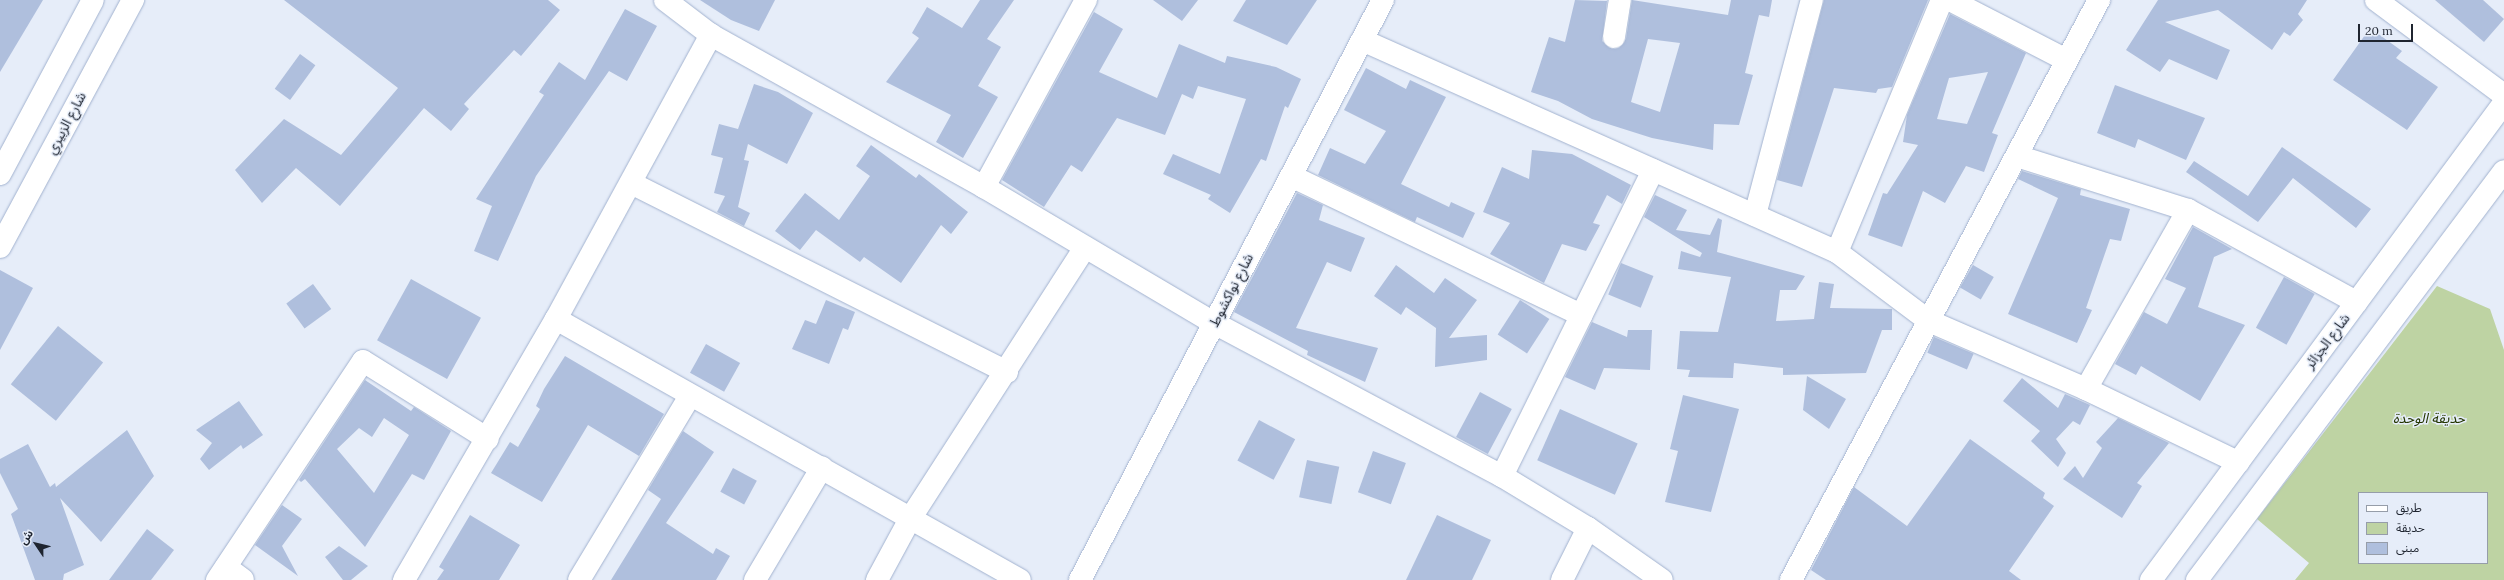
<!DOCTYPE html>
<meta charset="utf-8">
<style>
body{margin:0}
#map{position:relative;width:2504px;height:580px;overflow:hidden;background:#e6edf9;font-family:Lora,"Noto Sans Arabic",serif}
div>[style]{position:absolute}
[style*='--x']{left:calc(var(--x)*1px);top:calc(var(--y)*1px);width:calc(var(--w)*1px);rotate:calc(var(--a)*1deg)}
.green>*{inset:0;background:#bed3a3}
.building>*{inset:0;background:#afbfdd;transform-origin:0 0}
.roads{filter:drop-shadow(0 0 1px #a2b2cf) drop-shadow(0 0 1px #a2b2cf)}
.minor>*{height:22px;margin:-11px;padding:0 11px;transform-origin:11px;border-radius:11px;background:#fff}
.major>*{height:22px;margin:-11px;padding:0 11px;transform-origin:11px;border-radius:11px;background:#fff}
span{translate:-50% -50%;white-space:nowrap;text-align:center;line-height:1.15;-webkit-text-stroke:3px #e6edf9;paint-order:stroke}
.street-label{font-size:14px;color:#1f2530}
.park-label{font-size:14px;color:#243600;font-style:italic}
.legend{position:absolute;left:2358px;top:492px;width:130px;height:72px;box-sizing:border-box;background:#e6edf9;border:1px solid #969da9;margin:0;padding:5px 7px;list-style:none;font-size:12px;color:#1f2530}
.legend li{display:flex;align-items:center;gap:8px;height:20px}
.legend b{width:20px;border:1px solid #969da9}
.north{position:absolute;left:16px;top:524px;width:40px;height:40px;-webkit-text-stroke:3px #e6edf9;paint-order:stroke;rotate:305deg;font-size:11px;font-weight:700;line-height:16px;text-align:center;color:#1f2530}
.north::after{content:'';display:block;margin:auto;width:14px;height:18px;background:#1f2530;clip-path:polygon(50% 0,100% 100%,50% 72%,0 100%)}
.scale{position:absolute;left:2358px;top:24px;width:55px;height:18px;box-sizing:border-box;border:2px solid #1f2530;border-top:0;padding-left:5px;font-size:12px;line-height:14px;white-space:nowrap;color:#1f2530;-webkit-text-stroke:3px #e6edf9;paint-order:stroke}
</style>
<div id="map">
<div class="green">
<div style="clip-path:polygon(evenodd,2437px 286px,2490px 309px,2504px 350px,2504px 580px,2295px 580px,2309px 563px,2257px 519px,2437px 286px,2359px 493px,2487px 493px,2487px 563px,2359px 563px,2359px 493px)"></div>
</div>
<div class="building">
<div style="clip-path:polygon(0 0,43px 0,0 72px)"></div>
<div style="clip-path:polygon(284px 0,548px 0,560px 10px,521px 56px,514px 50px,464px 104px,469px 109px,451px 131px,424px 108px,340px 206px,296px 168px,262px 203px,235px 170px,284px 119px,341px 155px,398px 88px)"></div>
<div style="clip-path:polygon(700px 0,775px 0,759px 31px,731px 20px)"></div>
<div style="clip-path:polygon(980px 0,1014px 0,987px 39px,1001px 47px,978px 86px,998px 97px,963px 158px,936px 142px,951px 115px,886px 82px,919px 38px,912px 33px,927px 7px,962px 28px)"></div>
<div style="clip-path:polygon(1153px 0,1198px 0,1182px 21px)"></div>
<div style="clip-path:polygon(1246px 0,1317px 0,1287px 45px,1233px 21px)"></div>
<div style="clip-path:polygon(evenodd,1575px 0,1607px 1px,1602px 41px,1612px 49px,1619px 48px,1626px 39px,1632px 0,1728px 15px,1731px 0,1772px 0,1769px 17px,1759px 15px,1745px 73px,1753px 75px,1739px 125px,1714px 124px,1713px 150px,1652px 138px,1592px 119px,1558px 101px,1531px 92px,1549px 37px,1565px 42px,1575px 0,1648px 39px,1680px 43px,1660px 112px,1631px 102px,1648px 39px)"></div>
<div style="clip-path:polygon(1824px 0,1928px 0,1892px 87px,1878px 89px,1876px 93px,1834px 88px,1802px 187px,1777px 180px)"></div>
<div style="clip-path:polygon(2158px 0,2307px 0,2298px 14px,2303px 20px,2290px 36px,2284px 32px,2272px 50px,2218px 10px,2165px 22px,2230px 50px,2217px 80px,2169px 59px,2160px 72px,2126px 50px)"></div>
<div style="clip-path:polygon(2435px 0,2483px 0,2504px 19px,2484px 42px)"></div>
<div style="clip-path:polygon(625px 9px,657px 26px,627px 81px,609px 71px,536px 176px,498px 261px,474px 251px,492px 206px,476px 199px,544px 95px,539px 92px,559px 62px,585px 80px)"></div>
<div style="clip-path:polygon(1094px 12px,1123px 29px,1099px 72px,1157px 98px,1179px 44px,1225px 63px,1227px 56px,1276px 67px,1301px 79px,1288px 108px,1285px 106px,1266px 161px,1261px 159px,1230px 213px,1208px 199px,1211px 195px,1163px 174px,1173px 154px,1220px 174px,1246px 99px,1198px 86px,1193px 99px,1182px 94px,1165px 135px,1117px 118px,1082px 172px,1071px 165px,1044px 207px,1002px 180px)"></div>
<div style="clip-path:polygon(evenodd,1950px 14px,2026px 53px,1992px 133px,1998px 135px,1984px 172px,1966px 166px,1945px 203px,1923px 191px,1902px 247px,1868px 235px,1883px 193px,1887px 194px,1918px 145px,1903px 142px,1907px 115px,1950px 14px,1988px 72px,1967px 124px,1937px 119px,1949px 78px,1988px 72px)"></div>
<div style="clip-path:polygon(2370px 28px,2402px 51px,2396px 58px,2438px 87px,2407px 130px,2333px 80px)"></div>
<div style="left:300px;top:54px;width:19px;height:43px;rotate:36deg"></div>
<div style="clip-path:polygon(1366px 68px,1406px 89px,1410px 80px,1446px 97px,1401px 184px,1449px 207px,1451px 202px,1475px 213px,1463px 238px,1417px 217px,1415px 222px,1318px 175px,1330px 148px,1365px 164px,1386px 131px,1344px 110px)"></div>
<div style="clip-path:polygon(754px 84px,778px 92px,813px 113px,787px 164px,748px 144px,744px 160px,749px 161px,738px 207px,750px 213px,744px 226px,717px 212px,725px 196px,714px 193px,723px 158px,711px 155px,719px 124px,738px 129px)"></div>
<div style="clip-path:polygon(2115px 85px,2205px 118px,2186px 160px,2138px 139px,2135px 148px,2097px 133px)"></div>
<div style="clip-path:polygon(871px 145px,916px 178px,919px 174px,968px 212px,951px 234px,941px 225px,901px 283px,864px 257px,860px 262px,816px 230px,800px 250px,775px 231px,805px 193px,839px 220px,870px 176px,856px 166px)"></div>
<div style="clip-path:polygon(2282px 147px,2371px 209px,2356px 228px,2293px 178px,2258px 222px,2186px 172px,2194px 161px,2248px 196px)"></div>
<div style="clip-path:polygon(1532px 150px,1572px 154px,1631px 185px,1622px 204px,1607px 195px,1593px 223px,1600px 225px,1586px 251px,1562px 244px,1544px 283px,1490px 254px,1510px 223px,1483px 212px,1502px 167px,1529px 179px)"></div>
<div style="clip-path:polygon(2022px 171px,2081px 189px,2080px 195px,2130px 209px,2121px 241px,2110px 239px,2086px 308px,2092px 310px,2077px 343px,2008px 314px,2058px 198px,2018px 179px)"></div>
<div style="clip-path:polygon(1297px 193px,1323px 205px,1319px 220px,1365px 238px,1351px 272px,1327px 262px,1296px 328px,1378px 348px,1365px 382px,1307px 355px,1308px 351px,1234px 312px)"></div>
<div style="clip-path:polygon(1655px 195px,1687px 210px,1676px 230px,1710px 235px,1718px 218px,1722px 220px,1717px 252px,1805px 276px,1796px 290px,1780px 290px,1776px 321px,1814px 319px,1819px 282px,1834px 284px,1830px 308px,1892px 309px,1892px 330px,1882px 330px,1866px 373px,1783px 375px,1783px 368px,1734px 363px,1733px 378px,1688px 377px,1690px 370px,1677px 369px,1680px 331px,1718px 332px,1731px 277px,1678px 269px,1681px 251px,1700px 257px,1702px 253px,1644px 217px)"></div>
<div style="clip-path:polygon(2193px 227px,2232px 249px,2214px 257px,2198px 307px,2245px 325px,2200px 401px,2141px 366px,2136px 375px,2115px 364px,2144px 312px,2167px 324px,2186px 288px,2165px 279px)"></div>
<div style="left:1621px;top:263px;width:35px;height:34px;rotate:22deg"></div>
<div style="clip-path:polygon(1396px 265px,1434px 293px,1445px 278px,1477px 300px,1449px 338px,1487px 335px,1487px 360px,1435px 367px,1436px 328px,1406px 307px,1401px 315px,1374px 296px)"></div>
<div style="left:1973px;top:265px;width:24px;height:26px;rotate:30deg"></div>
<div style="clip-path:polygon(0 270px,33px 288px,0 350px)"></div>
<div style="left:2284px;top:277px;width:35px;height:58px;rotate:29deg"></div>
<div style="left:411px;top:279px;width:80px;height:70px;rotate:29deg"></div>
<div style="left:313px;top:284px;width:31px;height:33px;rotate:54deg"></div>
<div style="clip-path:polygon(826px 300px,855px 312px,848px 330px,843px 328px,829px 364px,792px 349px,805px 320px,816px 324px)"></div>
<div style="left:1520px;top:300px;width:35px;height:41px;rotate:33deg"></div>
<div style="clip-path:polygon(1592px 322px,1627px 337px,1628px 330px,1652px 330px,1650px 370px,1604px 368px,1595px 390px,1565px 377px)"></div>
<div style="left:58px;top:326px;width:58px;height:75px;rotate:39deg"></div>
<div style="left:1934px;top:337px;width:43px;height:17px;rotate:23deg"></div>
<div style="left:706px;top:344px;width:39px;height:33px;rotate:29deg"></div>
<div style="clip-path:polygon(565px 356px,664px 414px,639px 456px,588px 425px,542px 502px,491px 473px,510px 442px,518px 447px,540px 409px,536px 406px,544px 389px)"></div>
<div style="clip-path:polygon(1807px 376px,1846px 399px,1829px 429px,1803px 410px)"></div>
<div style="clip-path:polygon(2022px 378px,2058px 408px,2065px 394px,2090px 405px,2080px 425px,2073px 421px,2056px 439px,2066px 453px,2058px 467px,2031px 441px,2040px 431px,2003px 401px)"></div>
<div style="clip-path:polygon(evenodd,365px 380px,411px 411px,414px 407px,451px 431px,424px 480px,412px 474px,365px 547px,305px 479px,301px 482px,299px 480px,365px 380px,384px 418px,409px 435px,374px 493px,337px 449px,359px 428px,372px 437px,384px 418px)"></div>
<div style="left:1480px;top:392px;width:36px;height:51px;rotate:28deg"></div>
<div style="clip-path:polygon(1683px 395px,1739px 409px,1711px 512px,1665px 502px,1678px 451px,1670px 449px)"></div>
<div style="clip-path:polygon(239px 401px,263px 435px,243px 449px,241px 445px,209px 470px,200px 459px,212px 443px,196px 430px)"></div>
<div style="left:1560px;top:409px;width:85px;height:56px;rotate:24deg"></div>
<div style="clip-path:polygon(2118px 418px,2169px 443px,2137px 483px,2142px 486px,2122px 518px,2063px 479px,2075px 466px,2083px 478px,2102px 448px,2096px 442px)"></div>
<div style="left:1259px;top:420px;width:41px;height:46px;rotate:28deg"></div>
<div style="clip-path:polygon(127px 430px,154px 476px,101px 542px,60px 498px,84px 565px,64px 574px,63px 580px,35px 580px,11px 514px,18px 509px,0 473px,0 459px,28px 444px,50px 487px,55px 483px,56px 487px)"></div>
<div style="clip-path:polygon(683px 431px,714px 452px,666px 523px,713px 554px,716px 548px,730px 556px,716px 580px,611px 580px,661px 499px,648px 490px)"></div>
<div style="clip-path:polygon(1970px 439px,2045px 493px,2043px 498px,2054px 506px,2009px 571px,2021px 580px,1826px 580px,1811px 570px,1854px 487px,1907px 526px)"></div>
<div style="left:1373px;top:451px;width:35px;height:44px;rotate:20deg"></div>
<div style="left:1307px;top:460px;width:33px;height:38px;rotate:12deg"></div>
<div style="left:733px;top:468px;width:27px;height:27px;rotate:28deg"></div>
<div style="clip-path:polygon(282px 505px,302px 519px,282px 546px,298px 576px,255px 545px)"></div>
<div style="clip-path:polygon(470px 515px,520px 545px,499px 580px,437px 580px,444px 570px,439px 567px)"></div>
<div style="clip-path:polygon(1437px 515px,1491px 540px,1472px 580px,1406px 580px)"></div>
<div style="clip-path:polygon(147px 529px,174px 550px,151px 580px,109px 580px)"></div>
<div style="clip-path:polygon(339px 546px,368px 566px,351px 580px,343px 580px,325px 557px)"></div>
</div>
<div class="roads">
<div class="minor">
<div style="--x:665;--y:0;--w:58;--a:37.3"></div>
<div style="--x:711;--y:35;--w:312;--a:29.1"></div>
<div style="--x:984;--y:187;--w:267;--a:30.6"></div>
<div style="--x:1214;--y:323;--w:326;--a:28"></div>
<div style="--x:1502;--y:476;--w:100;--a:31.2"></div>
<div style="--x:1588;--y:528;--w:90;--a:35.1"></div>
<div style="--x:1950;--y:0;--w:131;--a:27.3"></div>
<div style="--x:2376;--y:0;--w:159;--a:36.6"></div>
<div style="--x:1614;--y:37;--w:37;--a:-81"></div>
<div style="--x:1362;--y:40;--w:520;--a:24.05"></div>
<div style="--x:1837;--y:252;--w:115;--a:36.9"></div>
<div style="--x:1929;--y:321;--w:171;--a:23.4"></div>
<div style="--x:2086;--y:389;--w:169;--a:25.7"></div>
<div style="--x:2017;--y:156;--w:179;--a:17.5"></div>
<div style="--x:2188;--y:210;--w:192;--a:28.7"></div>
<div style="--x:1291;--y:176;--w:322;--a:25.6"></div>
<div style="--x:631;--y:183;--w:421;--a:26.7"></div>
<div style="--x:984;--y:187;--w:213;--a:-61.4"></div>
<div style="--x:1755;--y:215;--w:222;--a:-75.2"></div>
<div style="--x:1837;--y:252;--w:273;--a:-67.4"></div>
<div style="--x:556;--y:319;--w:532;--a:29.36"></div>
<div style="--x:2086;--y:389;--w:206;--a:-60.3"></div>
<div style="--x:1502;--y:476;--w:341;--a:-63.7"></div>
<div style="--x:226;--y:567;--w:21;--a:37"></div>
<div style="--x:217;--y:580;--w:263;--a:-56.3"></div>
<div style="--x:363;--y:361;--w:147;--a:32"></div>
<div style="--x:404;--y:580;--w:302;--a:-59.8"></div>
<div style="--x:556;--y:319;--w:324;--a:-61.4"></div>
<div style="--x:579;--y:580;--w:215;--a:-58.9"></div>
<div style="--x:755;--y:580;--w:131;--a:-59.3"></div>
<div style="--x:877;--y:580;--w:69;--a:-61.6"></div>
<div style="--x:910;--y:519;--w:323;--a:-57.2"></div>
<div style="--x:1080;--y:580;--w:654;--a:-62.42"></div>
<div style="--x:1562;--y:580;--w:58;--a:-63.4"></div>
<div style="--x:1791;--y:580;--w:657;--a:-62.03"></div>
</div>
<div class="major">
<div style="--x:0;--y:174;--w:197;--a:-61.9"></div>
<div style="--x:0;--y:247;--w:281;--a:-61.7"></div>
<div style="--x:2151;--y:580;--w:593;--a:-53.5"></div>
<div style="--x:2197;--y:580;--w:511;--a:-53.11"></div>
</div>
</div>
<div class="street-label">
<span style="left:66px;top:123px;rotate:-62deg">شارع الزبيري</span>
<span style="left:1231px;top:290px;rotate:-63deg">شارع نواكشوط</span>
<span style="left:2327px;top:341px;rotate:-53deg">شارع الجزائر</span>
</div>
<div class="park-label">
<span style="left:2429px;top:418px">حديقة الوحدة</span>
</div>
<ul class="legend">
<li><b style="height:5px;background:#fff"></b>طريق</li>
<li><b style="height:11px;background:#bed3a3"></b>حديقة</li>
<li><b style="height:11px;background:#afbfdd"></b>مبنى</li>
</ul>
<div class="north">ش</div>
<div class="scale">20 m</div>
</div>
